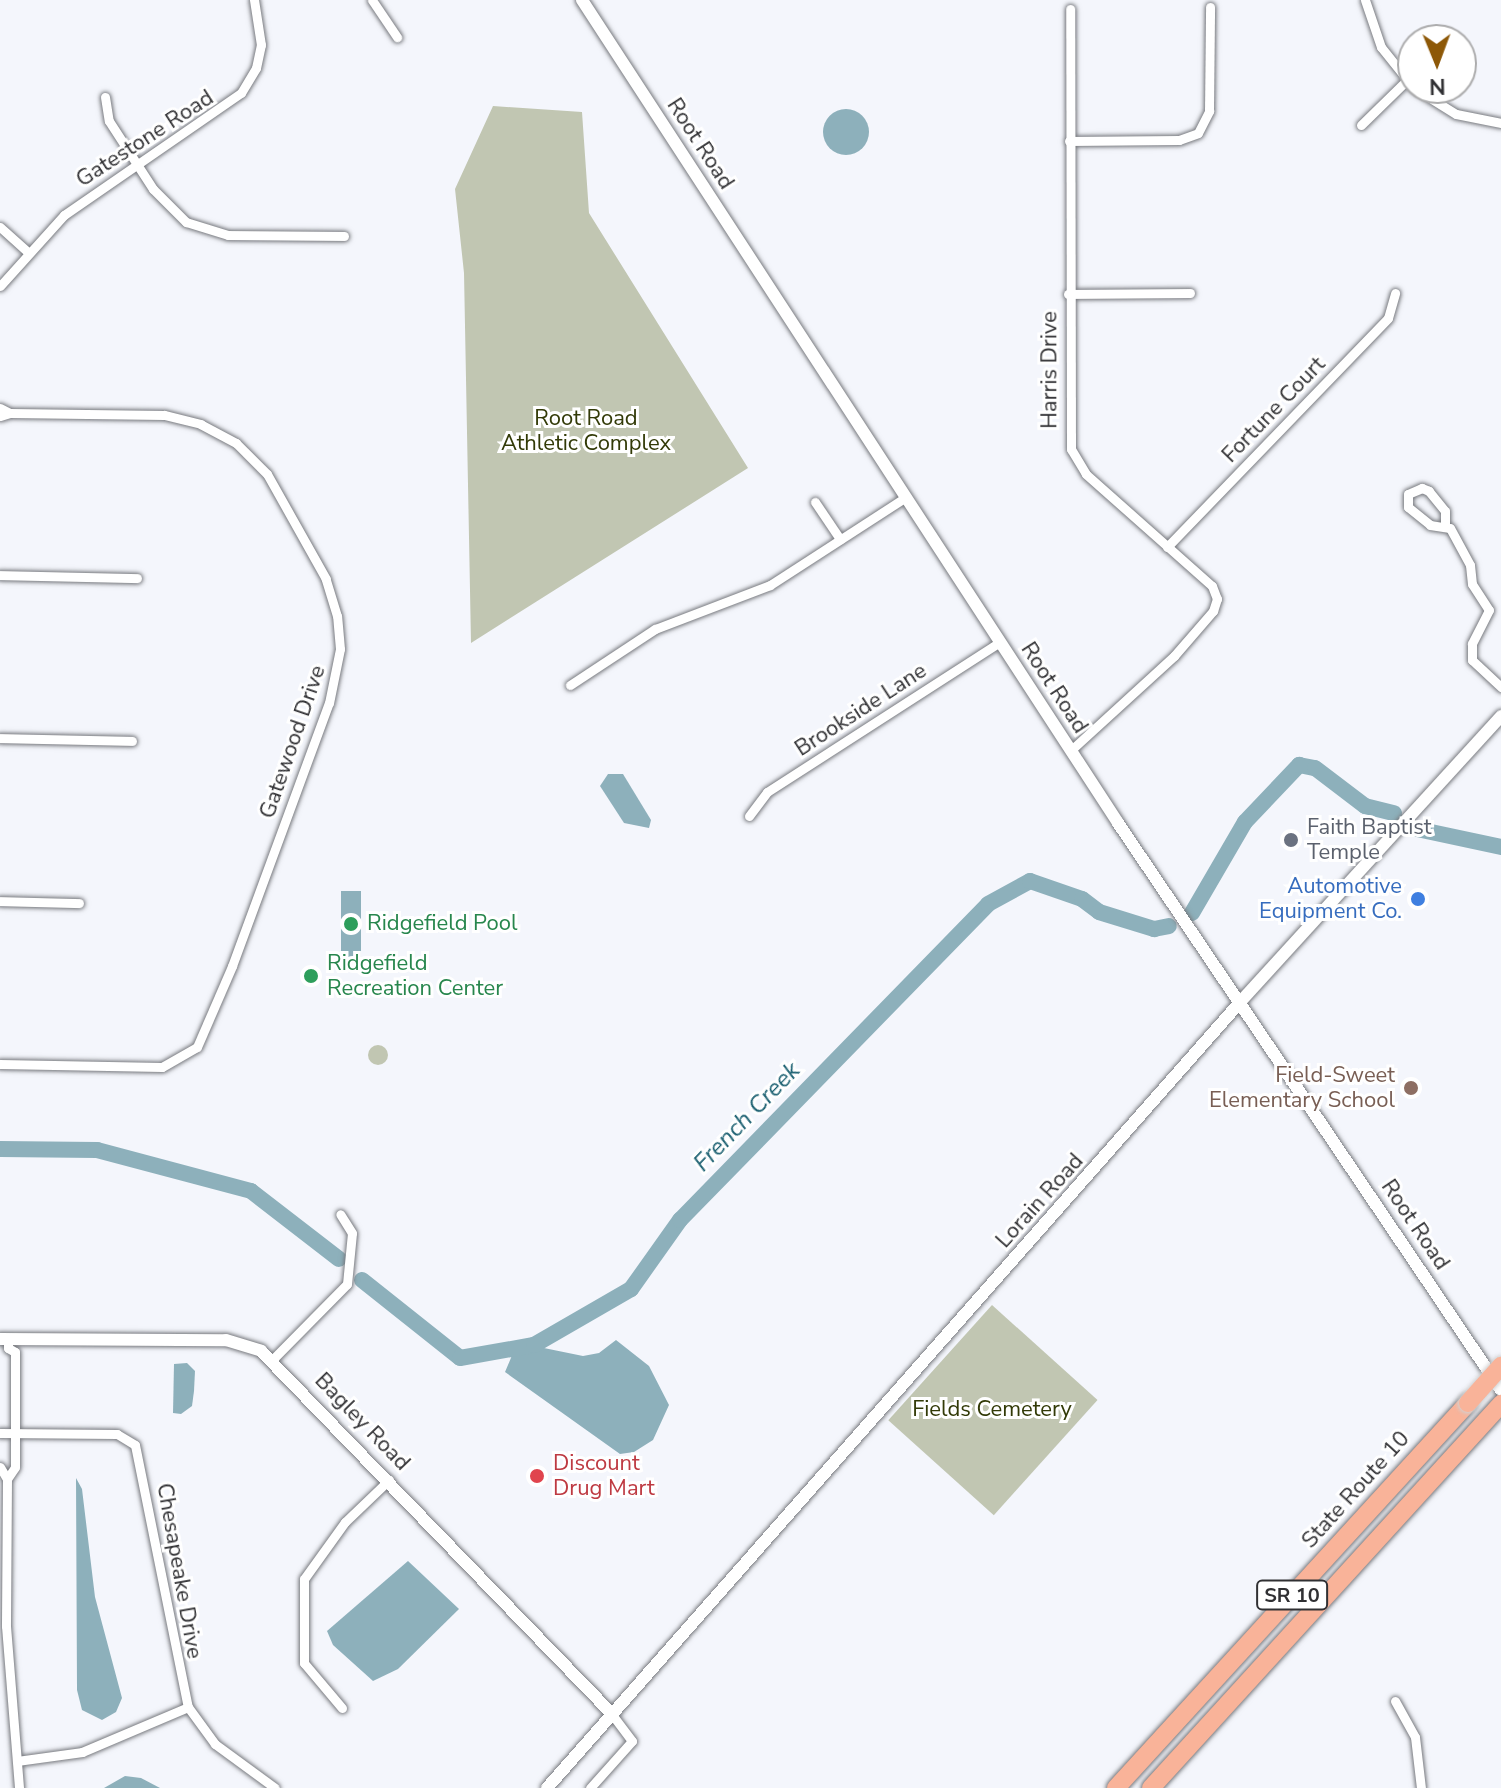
<!DOCTYPE html>
<style>
body{margin:0}
#map{position:relative;width:1501px;height:1788px;overflow:hidden;background:#f4f6fc;font-family:"Nunito Sans",sans-serif}
div>[style]{position:absolute}
[style*='--x']{left:calc(var(--x)*1px);top:calc(var(--y)*1px);width:calc(var(--w)*1px);rotate:calc(var(--a)*1deg)}
.green>*{inset:0;background:#c1c6b2;transform-origin:0 0}
.round{border-radius:50%}
.water>*{inset:0;background:#8db0bb;transform-origin:0 0}
.river>*{height:16px;margin:-8px;padding:0 8px;transform-origin:8px;border-radius:8px;background:#8db0bb}
.roads{filter:drop-shadow(0 0 2px #787a7f) drop-shadow(0 0 2px #787a7f)}
.minor>*{height:9px;margin:-4.5px;padding:0 4.5px;transform-origin:4.5px;border-radius:4.5px;background:#fff}
.tertiary>*{height:12px;margin:-6px;padding:0 6px;transform-origin:6px;border-radius:6px;background:#fff}
.motorway>*{height:18px;margin:-9px;padding:0 9px;transform-origin:9px;border-radius:9px;background:#f9b399}
.bridges{filter:drop-shadow(0 0 2px #d1d1d2) drop-shadow(0 0 2px #d1d1d2)}
.motorway-bridge>*{height:18px;margin:-9px;padding:0 9px;transform-origin:9px;border-radius:9px;background:#f9b399}
.dots>*{width:22px;height:22px;translate:-50% -50%;box-sizing:border-box;border:4px solid #fff;border-radius:50%}
span{translate:-50% -50%;white-space:nowrap;text-align:center;line-height:1.15;-webkit-text-stroke:6px #fff;paint-order:stroke}
.shield-label span{padding:2px 6px;background:#fff;border:2px solid;border-radius:6px;-webkit-text-stroke-width:0}
.shield-label{font-size:20px;color:#303033;font-weight:700}
.street-label{font-size:22px;color:#303033}
.park-label{font-size:22px;color:#323a07}
.worship-label{font-size:22px;color:#5b616d}
.left{translate:0 -50%;text-align:left}
.shop-label{font-size:22px;color:#366cbe}
.right{translate:-100% -50%;text-align:right}
.leisure-label{font-size:22px;color:#27864d}
.education-label{font-size:22px;color:#785e54}
.health-label{font-size:22px;color:#be3a42}
.water-label{font-size:24px;color:#1a5f70;font-style:italic}
.north{position:absolute;left:1397px;top:24px;width:80px;height:80px;box-sizing:border-box;background:#fff;border:2px solid #acacad;border-radius:50%;rotate:179deg;font-size:22px;font-weight:700;line-height:32px;text-align:center;color:#303033}
.north::after{content:'';display:block;margin:auto;width:28px;height:36px;background:#8d5807;clip-path:polygon(50% 0,100% 100%,50% 72%,0 100%)}
</style>
<div id="map">
<div class="green">
<div style="clip-path:polygon(493px 106px,582px 112px,589px 213px,748px 468px,471px 643px,464px 273px,455px 189px)"></div>
<div class="round" style="left:368px;top:1045px;width:20px;height:20px"></div>
<div style="left:992px;top:1305px;width:142px;height:155px;rotate:42deg"></div>
</div>
<div class="water">
<div class="round" style="left:823px;top:109px;width:46px;height:46px"></div>
<div style="clip-path:polygon(608px 774px,623px 774px,651px 820px,649px 828px,624px 823px,600px 786px)"></div>
<div style="left:341px;top:891px;width:20px;height:66px"></div>
<div style="clip-path:polygon(616px 1340px,649px 1366px,669px 1405px,653px 1440px,634px 1452px,620px 1454px,505px 1372px,513px 1353px,539px 1347px,583px 1356px,599px 1353px)"></div>
<div style="clip-path:polygon(187px 1363px,195px 1371px,194px 1391px,192px 1406px,181px 1414px,173px 1413px,174px 1364px)"></div>
<div style="clip-path:polygon(76px 1478px,82px 1489px,95px 1597px,122px 1698px,116px 1712px,102px 1720px,82px 1710px,77px 1690px)"></div>
<div style="clip-path:polygon(408px 1561px,459px 1609px,398px 1669px,373px 1681px,333px 1645px,327px 1631px)"></div>
<div style="clip-path:polygon(125px 1776px,141px 1778px,160px 1788px,104px 1788px)"></div>
</div>
<div class="river">
<div style="--x:1417;--y:829;--w:86;--a:12.1"></div>
<div style="--x:1192;--y:913;--w:105;--a:-59.8"></div>
<div style="--x:1245;--y:822;--w:79;--a:-46.5"></div>
<div style="--x:1299;--y:765;--w:16;--a:11"></div>
<div style="--x:1315;--y:768;--w:63;--a:37.2"></div>
<div style="--x:1365;--y:806;--w:30;--a:14"></div>
<div style="--x:0;--y:1149;--w:97;--a:0.6"></div>
<div style="--x:97;--y:1150;--w:159;--a:14.9"></div>
<div style="--x:251;--y:1191;--w:111;--a:37.7"></div>
<div style="--x:362;--y:1280;--w:125;--a:38.5"></div>
<div style="--x:460;--y:1358;--w:75;--a:-10"></div>
<div style="--x:534;--y:1345;--w:112;--a:-30"></div>
<div style="--x:631;--y:1289;--w:85;--a:-54.6"></div>
<div style="--x:680;--y:1220;--w:441;--a:-45.7"></div>
<div style="--x:988;--y:904;--w:48;--a:-28.7"></div>
<div style="--x:1030;--y:881;--w:55;--a:19.1"></div>
<div style="--x:1082;--y:899;--w:21;--a:37"></div>
<div style="--x:1099;--y:912;--w:58;--a:17.2"></div>
<div style="--x:1154;--y:929;--w:15;--a:-11"></div>
</div>
<div class="roads">
<div class="minor">
<div style="--x:372;--y:0;--w:45;--a:56"></div>
<div style="--x:1365;--y:0;--w:50;--a:71.2"></div>
<div style="--x:1381;--y:47;--w:51;--a:51.3"></div>
<div style="--x:1414;--y:88;--w:49;--a:31.8"></div>
<div style="--x:1456;--y:114;--w:46;--a:11.3"></div>
<div style="--x:105;--y:97;--w:24;--a:81"></div>
<div style="--x:109;--y:121;--w:81;--a:57.1"></div>
<div style="--x:153;--y:189;--w:47;--a:45"></div>
<div style="--x:186;--y:222;--w:44;--a:17.2"></div>
<div style="--x:228;--y:235;--w:116;--a:0.5"></div>
<div style="--x:1361;--y:125;--w:64;--a:-44.4"></div>
<div style="--x:1069;--y:141;--w:110;--a:-0.5"></div>
<div style="--x:1179;--y:140;--w:20;--a:-20"></div>
<div style="--x:1198;--y:133;--w:25;--a:-63"></div>
<div style="--x:1209;--y:111;--w:104;--a:-89.4"></div>
<div style="--x:0;--y:227;--w:38;--a:42"></div>
<div style="--x:0;--y:286;--w:96;--a:-48"></div>
<div style="--x:64;--y:215;--w:215;--a:-34.6"></div>
<div style="--x:241;--y:93;--w:29;--a:-59"></div>
<div style="--x:256;--y:68;--w:24;--a:-78"></div>
<div style="--x:261;--y:45;--w:46;--a:-98.8"></div>
<div style="--x:1068;--y:294;--w:122;--a:-0.5"></div>
<div style="--x:0;--y:408;--w:11;--a:27"></div>
<div style="--x:10;--y:413;--w:10;--a:163"></div>
<div style="--x:815;--y:502;--w:45;--a:56"></div>
<div style="--x:1445;--y:526;--w:15;--a:-90"></div>
<div style="--x:1445;--y:511;--w:26;--a:-129"></div>
<div style="--x:1429;--y:491;--w:8;--a:-157"></div>
<div style="--x:1422;--y:488;--w:15;--a:157"></div>
<div style="--x:1408;--y:494;--w:13;--a:90"></div>
<div style="--x:1408;--y:507;--w:28;--a:39"></div>
<div style="--x:1430;--y:525;--w:20;--a:9"></div>
<div style="--x:1450;--y:528;--w:42;--a:61.6"></div>
<div style="--x:1470;--y:565;--w:19;--a:84"></div>
<div style="--x:1472;--y:584;--w:31;--a:57"></div>
<div style="--x:1489;--y:610;--w:38;--a:117"></div>
<div style="--x:1472;--y:644;--w:16;--a:90"></div>
<div style="--x:1472;--y:660;--w:40;--a:43"></div>
<div style="--x:1167;--y:547;--w:318;--a:-46"></div>
<div style="--x:1388;--y:318;--w:26;--a:-74"></div>
<div style="--x:0;--y:575;--w:137;--a:1.3"></div>
<div style="--x:570;--y:685;--w:102;--a:-33.4"></div>
<div style="--x:655;--y:629;--w:123;--a:-20.9"></div>
<div style="--x:770;--y:585;--w:162;--a:-32.9"></div>
<div style="--x:0;--y:738;--w:132;--a:1.3"></div>
<div style="--x:1070;--y:751;--w:141;--a:-42.4"></div>
<div style="--x:1174;--y:656;--w:60;--a:-49.1"></div>
<div style="--x:1213;--y:611;--w:13;--a:-72"></div>
<div style="--x:1217;--y:599;--w:14;--a:-111"></div>
<div style="--x:1212;--y:586;--w:169;--a:-138.4"></div>
<div style="--x:1086;--y:474;--w:29;--a:-121"></div>
<div style="--x:1071;--y:449;--w:440;--a:-90.1"></div>
<div style="--x:749;--y:816;--w:30;--a:-53"></div>
<div style="--x:767;--y:792;--w:277;--a:-32.8"></div>
<div style="--x:0;--y:901;--w:79;--a:1.5"></div>
<div style="--x:0;--y:1064;--w:162;--a:1.1"></div>
<div style="--x:162;--y:1067;--w:40;--a:-29.7"></div>
<div style="--x:197;--y:1047;--w:88;--a:-66.6"></div>
<div style="--x:232;--y:966;--w:280;--a:-69.8"></div>
<div style="--x:329;--y:703;--w:55;--a:-78.5"></div>
<div style="--x:340;--y:649;--w:33;--a:-95"></div>
<div style="--x:337;--y:616;--w:39;--a:-107"></div>
<div style="--x:326;--y:579;--w:120;--a:-119.3"></div>
<div style="--x:267;--y:474;--w:44;--a:-135"></div>
<div style="--x:236;--y:443;--w:40;--a:-152"></div>
<div style="--x:201;--y:424;--w:38;--a:-166"></div>
<div style="--x:164;--y:415;--w:154;--a:-179.3"></div>
<div style="--x:273;--y:1359;--w:105;--a:-45.4"></div>
<div style="--x:347;--y:1284;--w:51;--a:-84.4"></div>
<div style="--x:352;--y:1233;--w:22;--a:-122"></div>
<div style="--x:0;--y:1433;--w:117;--a:0.5"></div>
<div style="--x:117;--y:1434;--w:21;--a:31"></div>
<div style="--x:135;--y:1445;--w:267;--a:78.6"></div>
<div style="--x:188;--y:1707;--w:46;--a:53.9"></div>
<div style="--x:215;--y:1744;--w:74;--a:36.3"></div>
<div style="--x:0;--y:1467;--w:14;--a:60"></div>
<div style="--x:7;--y:1479;--w:14;--a:-56"></div>
<div style="--x:15;--y:1467;--w:115;--a:-90"></div>
<div style="--x:15;--y:1352;--w:8;--a:-150"></div>
<div style="--x:8;--y:1348;--w:9;--a:-90"></div>
<div style="--x:7;--y:1479;--w:147;--a:90.4"></div>
<div style="--x:6;--y:1626;--w:163;--a:85.4"></div>
<div style="--x:1395;--y:1701;--w:41;--a:60.9"></div>
<div style="--x:1415;--y:1737;--w:51;--a:83.3"></div>
<div style="--x:342;--y:1708;--w:59;--a:-130.2"></div>
<div style="--x:304;--y:1663;--w:84;--a:-90"></div>
<div style="--x:304;--y:1579;--w:70;--a:-54.3"></div>
<div style="--x:345;--y:1522;--w:61;--a:-43.7"></div>
<div style="--x:17;--y:1761;--w:66;--a:-7.9"></div>
<div style="--x:82;--y:1752;--w:115;--a:-23"></div>
<div style="--x:590;--y:1788;--w:63;--a:-48.2"></div>
<div style="--x:632;--y:1741;--w:34;--a:-127"></div>
</div>
<div class="tertiary">
<div style="--x:582;--y:0;--w:982;--a:56.92"></div>
<div style="--x:1118;--y:823;--w:684;--a:55.96"></div>
<div style="--x:0;--y:1339;--w:226;--a:0.3"></div>
<div style="--x:226;--y:1340;--w:37;--a:17"></div>
<div style="--x:261;--y:1351;--w:505;--a:45.96"></div>
<div style="--x:547;--y:1788;--w:1049;--a:-48.59"></div>
<div style="--x:1241;--y:1001;--w:386;--a:-47.6"></div>
</div>
<div class="motorway">
<div style="--x:1116;--y:1788;--w:522;--a:-47.56"></div>
<div style="--x:1151;--y:1788;--w:520;--a:-47.65"></div>
</div>
</div>
<div class="bridges">
<div class="motorway-bridge">
<div style="--x:1468;--y:1403;--w:50;--a:-48.3"></div>
</div>
</div>
<div class="dots">
<div style="left:1291px;top:840px;background:#6b7280"></div>
<div style="left:1418px;top:899px;background:#3f7fe0"></div>
<div style="left:351px;top:924px;background:#2e9e5b"></div>
<div style="left:311px;top:976px;background:#2e9e5b"></div>
<div style="left:1411px;top:1088px;background:#8d6e63"></div>
<div style="left:537px;top:1476px;background:#e0444e"></div>
</div>
<div class="shield-label">
<span style="left:1292px;top:1595px">SR 10</span>
</div>
<div class="street-label">
<span style="left:145px;top:139px;rotate:-33deg">Gatestone Road</span>
<span style="left:700px;top:144px;rotate:57deg">Root Road</span>
<span style="left:1050px;top:370px;rotate:-90deg">Harris Drive</span>
<span style="left:1274px;top:410px;rotate:-46deg">Fortune Court</span>
<span style="left:1054px;top:688px;rotate:57deg">Root Road</span>
<span style="left:861px;top:710px;rotate:-33deg">Brookside Lane</span>
<span style="left:293px;top:742px;rotate:-71deg">Gatewood Drive</span>
<span style="left:1040px;top:1201px;rotate:-48deg">Lorain Road</span>
<span style="left:1415px;top:1225px;rotate:56deg">Root Road</span>
<span style="left:362px;top:1422px;rotate:46deg">Bagley Road</span>
<span style="left:1356px;top:1490px;rotate:-48deg">State Route 10</span>
<span style="left:179px;top:1571px;rotate:80deg">Chesapeake Drive</span>
</div>
<div class="park-label">
<span style="left:586px;top:431px">Root Road<br>Athletic Complex</span>
<span style="left:992px;top:1410px">Fields Cemetery</span>
</div>
<div class="worship-label">
<span class="left" style="left:1307px;top:840px">Faith Baptist<br>Temple</span>
</div>
<div class="shop-label">
<span class="right" style="left:1402px;top:899px">Automotive<br>Equipment Co.</span>
</div>
<div class="leisure-label">
<span class="left" style="left:367px;top:924px">Ridgefield Pool</span>
<span class="left" style="left:327px;top:976px">Ridgefield<br>Recreation Center</span>
</div>
<div class="education-label">
<span class="right" style="left:1395px;top:1088px">Field-Sweet<br>Elementary School</span>
</div>
<div class="health-label">
<span class="left" style="left:553px;top:1476px">Discount<br>Drug Mart</span>
</div>
<div class="water-label">
<span style="left:747px;top:1117px;rotate:-46deg">French Creek</span>
</div>
<div class="north">N</div>
</div>
